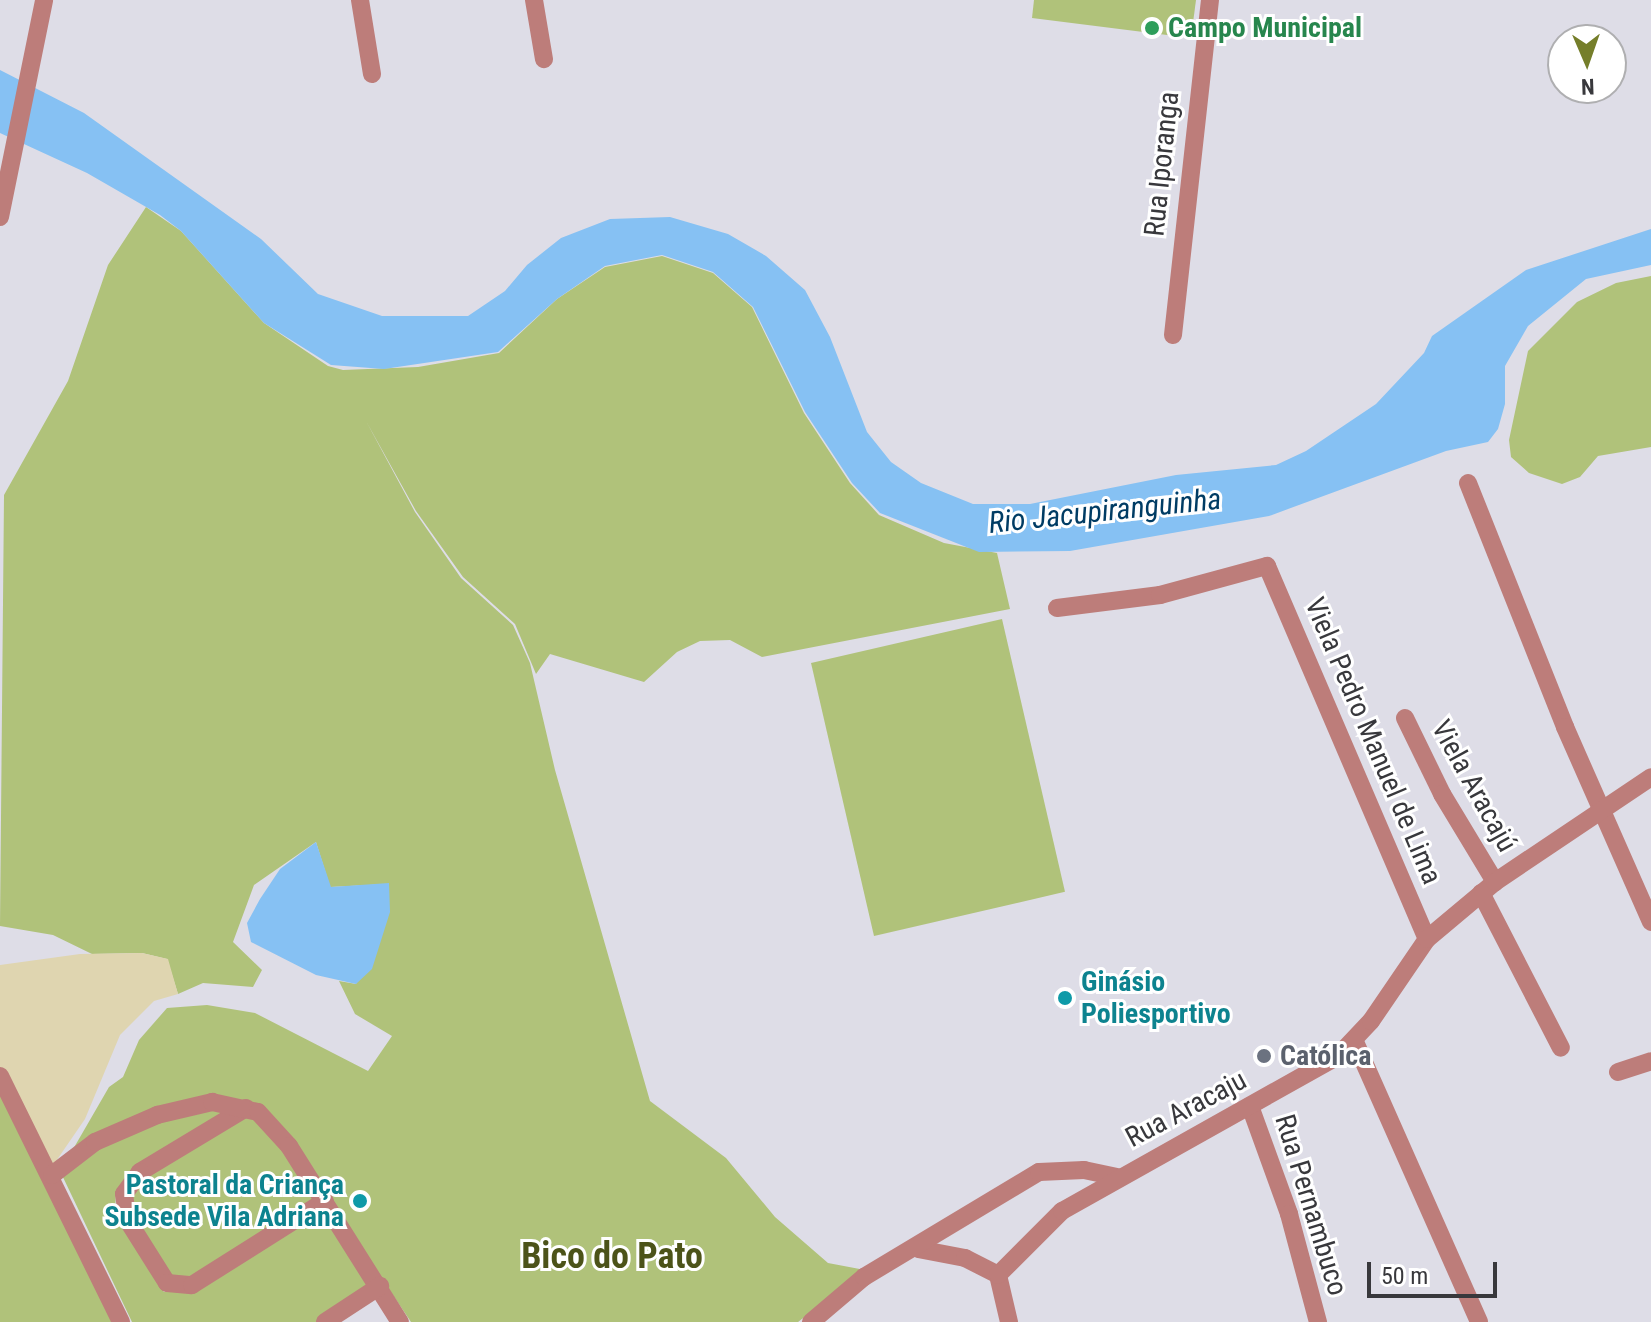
<!DOCTYPE html>
<meta charset="utf-8">
<style>
body{margin:0}
#map{position:relative;width:1651px;height:1322px;overflow:hidden;background:#dedde7;font-family:"Roboto Condensed",sans-serif}
div>[style]{position:absolute}
[style*='--x']{left:calc(var(--x)*1px);top:calc(var(--y)*1px);width:calc(var(--w)*1px);rotate:calc(var(--a)*1deg)}
.green>*{inset:0;background:#b0c27a;transform-origin:0 0}
.sand>*{inset:0;background:#dfd5b0}
.water>*{inset:0;background:#86c1f3}
.minor>*{height:18px;margin:-9px;padding:0 9px;transform-origin:9px;border-radius:9px;background:#bd7d7a}
.dots>*{width:22px;height:22px;translate:-50% -50%;box-sizing:border-box;border:4px solid #fff;border-radius:50%}
span{translate:-50% -50%;white-space:nowrap;text-align:center;line-height:1.15;-webkit-text-stroke:6px #fff;paint-order:stroke}
.leisure-label{font-size:28px;color:#27864d;font-weight:700}
.left{translate:0 -50%;text-align:left}
.street-label{font-size:28px;color:#38383c}
.culture-label{font-size:28px;color:#0d838f;font-weight:700}
.right{translate:-100% -50%;text-align:right}
.worship-label{font-size:28px;color:#5b616d;font-weight:700}
.water-label{font-size:30px;color:#003c64;font-style:italic}
.district-label{font-size:36px;color:#4c5319;font-weight:700}
.north{position:absolute;left:1547px;top:24px;width:80px;height:80px;box-sizing:border-box;background:#fff;border:2px solid #afafb1;border-radius:50%;rotate:178deg;font-size:22px;font-weight:700;line-height:32px;text-align:center;color:#38383c}
.north::after{content:'';display:block;margin:auto;width:28px;height:36px;background:#757e2a;clip-path:polygon(50% 0,100% 100%,50% 72%,0 100%)}
.scale{position:absolute;left:1367px;top:1262px;width:130px;height:36px;box-sizing:border-box;border:4px solid #38383c;border-top:0;padding-left:10px;font-size:24px;line-height:28px;white-space:nowrap;color:#38383c;-webkit-text-stroke:6px #fff;paint-order:stroke}
</style>
<div id="map">
<div class="green">
<div style="clip-path:polygon(1034px 0,1196px 0,1191px 38px,1032px 18px)"></div>
<div style="clip-path:polygon(146px 207px,181px 231px,264px 323px,328px 366px,343px 370px,418px 367px,499px 353px,557px 299px,605px 267px,662px 256px,713px 273px,752px 307px,804px 413px,850px 483px,879px 515px,944px 543px,997px 553px,1010px 609px,762px 657px,730px 640px,700px 641px,677px 652px,644px 682px,550px 654px,536px 674px,515px 624px,463px 577px,416px 511px,366px 421px,415px 512px,461px 578px,513px 625px,530px 663px,555px 770px,650px 1101px,726px 1158px,775px 1217px,828px 1263px,865px 1270px,798px 1322px,411px 1322px,282px 1130px,217px 1097px,72px 1151px,109px 1087px,123px 1077px,139px 1040px,167px 1008px,207px 1005px,255px 1013px,368px 1071px,392px 1036px,355px 1014px,339px 981px,356px 984px,388px 884px,330px 887px,316px 842px,254px 885px,233px 942px,262px 970px,253px 987px,203px 983px,178px 994px,167px 959px,142px 953px,92px 954px,53px 935px,0 926px,4px 495px,68px 381px,108px 265px)"></div>
<div style="clip-path:polygon(1651px 276px,1651px 447px,1598px 456px,1580px 477px,1562px 484px,1529px 473px,1511px 457px,1509px 440px,1528px 351px,1577px 302px,1616px 283px)"></div>
<div style="left:1002px;top:619px;width:280px;height:196px;rotate:77deg"></div>
<div style="clip-path:polygon(0 1091px,113px 1322px,0 1322px)"></div>
<div style="clip-path:polygon(187px 1110px,230px 1111px,116px 1191px,115px 1213px,164px 1292px,191px 1289px,323px 1205px,376px 1286px,321px 1322px,132px 1322px,61px 1173px,90px 1149px)"></div>
<div style="clip-path:polygon(247px 1111px,260px 1118px,319px 1200px,174px 1286px,136px 1229px,129px 1187px)"></div>
</div>
<div class="sand">
<div style="clip-path:polygon(142px 953px,168px 959px,178px 994px,154px 1001px,120px 1035px,85px 1119px,52px 1167px,0 1070px,0 965px,80px 954px)"></div>
</div>
<div class="water">
<div style="clip-path:polygon(0 70px,84px 113px,261px 239px,318px 294px,382px 316px,468px 316px,505px 291px,527px 265px,561px 238px,610px 219px,670px 217px,728px 234px,766px 256px,805px 290px,830px 337px,867px 432px,891px 462px,921px 483px,973px 504px,1030px 504px,1176px 475px,1276px 465px,1306px 451px,1376px 404px,1424px 353px,1432px 336px,1526px 270px,1651px 229px,1651px 265px,1586px 279px,1528px 326px,1505px 366px,1505px 404px,1498px 429px,1488px 442px,1446px 451px,1269px 516px,1070px 551px,979px 552px,880px 513px,852px 483px,805px 412px,753px 307px,713px 272px,662px 255px,605px 266px,557px 299px,498px 352px,384px 369px,331px 365px,264px 323px,181px 231px,160px 215px,87px 173px,0 133px)"></div>
<div style="clip-path:polygon(316px 842px,331px 887px,389px 883px,390px 912px,372px 969px,356px 984px,316px 975px,251px 942px,247px 923px,260px 899px,280px 869px)"></div>
</div>
<div class="minor">
<div style="--x:360;--y:0;--w:75;--a:80.8"></div>
<div style="--x:534;--y:0;--w:60;--a:80.4"></div>
<div style="--x:0;--y:217;--w:221;--a:-78.5"></div>
<div style="--x:1173;--y:335;--w:337;--a:-83.7"></div>
<div style="--x:1468;--y:483;--w:263;--a:68.3"></div>
<div style="--x:1565;--y:727;--w:213;--a:66.2"></div>
<div style="--x:1057;--y:608;--w:104;--a:-7.2"></div>
<div style="--x:1160;--y:595;--w:111;--a:-15.2"></div>
<div style="--x:1267;--y:566;--w:406;--a:66.8"></div>
<div style="--x:1405;--y:718;--w:85;--a:64"></div>
<div style="--x:1442;--y:794;--w:103;--a:58.9"></div>
<div style="--x:1481;--y:893;--w:174;--a:62.7"></div>
<div style="--x:1355;--y:1042;--w:306;--a:66.1"></div>
<div style="--x:1618;--y:1072;--w:35;--a:-18"></div>
<div style="--x:0;--y:1076;--w:274;--a:63.8"></div>
<div style="--x:1250;--y:1106;--w:115;--a:70.1"></div>
<div style="--x:1289;--y:1214;--w:112;--a:75"></div>
<div style="--x:246;--y:1108;--w:124;--a:148.9"></div>
<div style="--x:140;--y:1172;--w:27;--a:126"></div>
<div style="--x:124;--y:1194;--w:27;--a:82"></div>
<div style="--x:128;--y:1221;--w:73;--a:57.8"></div>
<div style="--x:167;--y:1283;--w:25;--a:5"></div>
<div style="--x:192;--y:1285;--w:157;--a:-32.3"></div>
<div style="--x:52;--y:1175;--w:54;--a:-37.5"></div>
<div style="--x:95;--y:1142;--w:68;--a:-23.5"></div>
<div style="--x:157;--y:1115;--w:57;--a:-13.3"></div>
<div style="--x:212;--y:1102;--w:47;--a:12.3"></div>
<div style="--x:258;--y:1112;--w:46;--a:47.6"></div>
<div style="--x:289;--y:1146;--w:208;--a:57.8"></div>
<div style="--x:918;--y:1249;--w:48;--a:10.8"></div>
<div style="--x:965;--y:1258;--w:37;--a:27"></div>
<div style="--x:325;--y:1322;--w:66;--a:-33.2"></div>
<div style="--x:811;--y:1322;--w:70;--a:-40.3"></div>
<div style="--x:864;--y:1277;--w:204;--a:-31"></div>
<div style="--x:1039;--y:1172;--w:45;--a:-2.5"></div>
<div style="--x:1084;--y:1170;--w:35;--a:12"></div>
<div style="--x:1009;--y:1322;--w:48;--a:-103.2"></div>
<div style="--x:998;--y:1275;--w:91;--a:-45"></div>
<div style="--x:1062;--y:1211;--w:317;--a:-29.3"></div>
<div style="--x:1338;--y:1056;--w:48;--a:-46.7"></div>
<div style="--x:1371;--y:1021;--w:99;--a:-55.7"></div>
<div style="--x:1427;--y:939;--w:89;--a:-40"></div>
<div style="--x:1495;--y:882;--w:188;--a:-33.9"></div>
</div>
<div class="dots">
<div style="left:1152px;top:28px;background:#2e9e5b"></div>
<div style="left:1065px;top:998px;background:#0f9aa8"></div>
<div style="left:1264px;top:1056px;background:#6b7280"></div>
<div style="left:360px;top:1201px;background:#0f9aa8"></div>
</div>
<div class="leisure-label">
<span class="left" style="left:1168px;top:28px">Campo Municipal</span>
</div>
<div class="street-label">
<span style="left:1162px;top:164px;rotate:-84deg">Rua Iporanga</span>
<span style="left:1373px;top:741px;rotate:67deg">Viela Pedro Manuel de Lima</span>
<span style="left:1474px;top:786px;rotate:61deg">Viela Aracajú</span>
<span style="left:1186px;top:1109px;rotate:-28deg">Rua Aracaju</span>
<span style="left:1311px;top:1205px;rotate:73deg">Rua Pernambuco</span>
</div>
<div class="culture-label">
<span class="left" style="left:1081px;top:998px">Ginásio<br>Poliesportivo</span>
<span class="right" style="left:344px;top:1201px">Pastoral da Criança<br>Subsede Vila Adriana</span>
</div>
<div class="worship-label">
<span class="left" style="left:1280px;top:1056px">Católica</span>
</div>
<div class="water-label">
<span style="left:1105px;top:511px;rotate:-6deg">Rio Jacupiranguinha</span>
</div>
<div class="district-label">
<span style="left:612px;top:1257px">Bico do Pato</span>
</div>
<div class="north">N</div>
<div class="scale">50 m</div>
</div>
